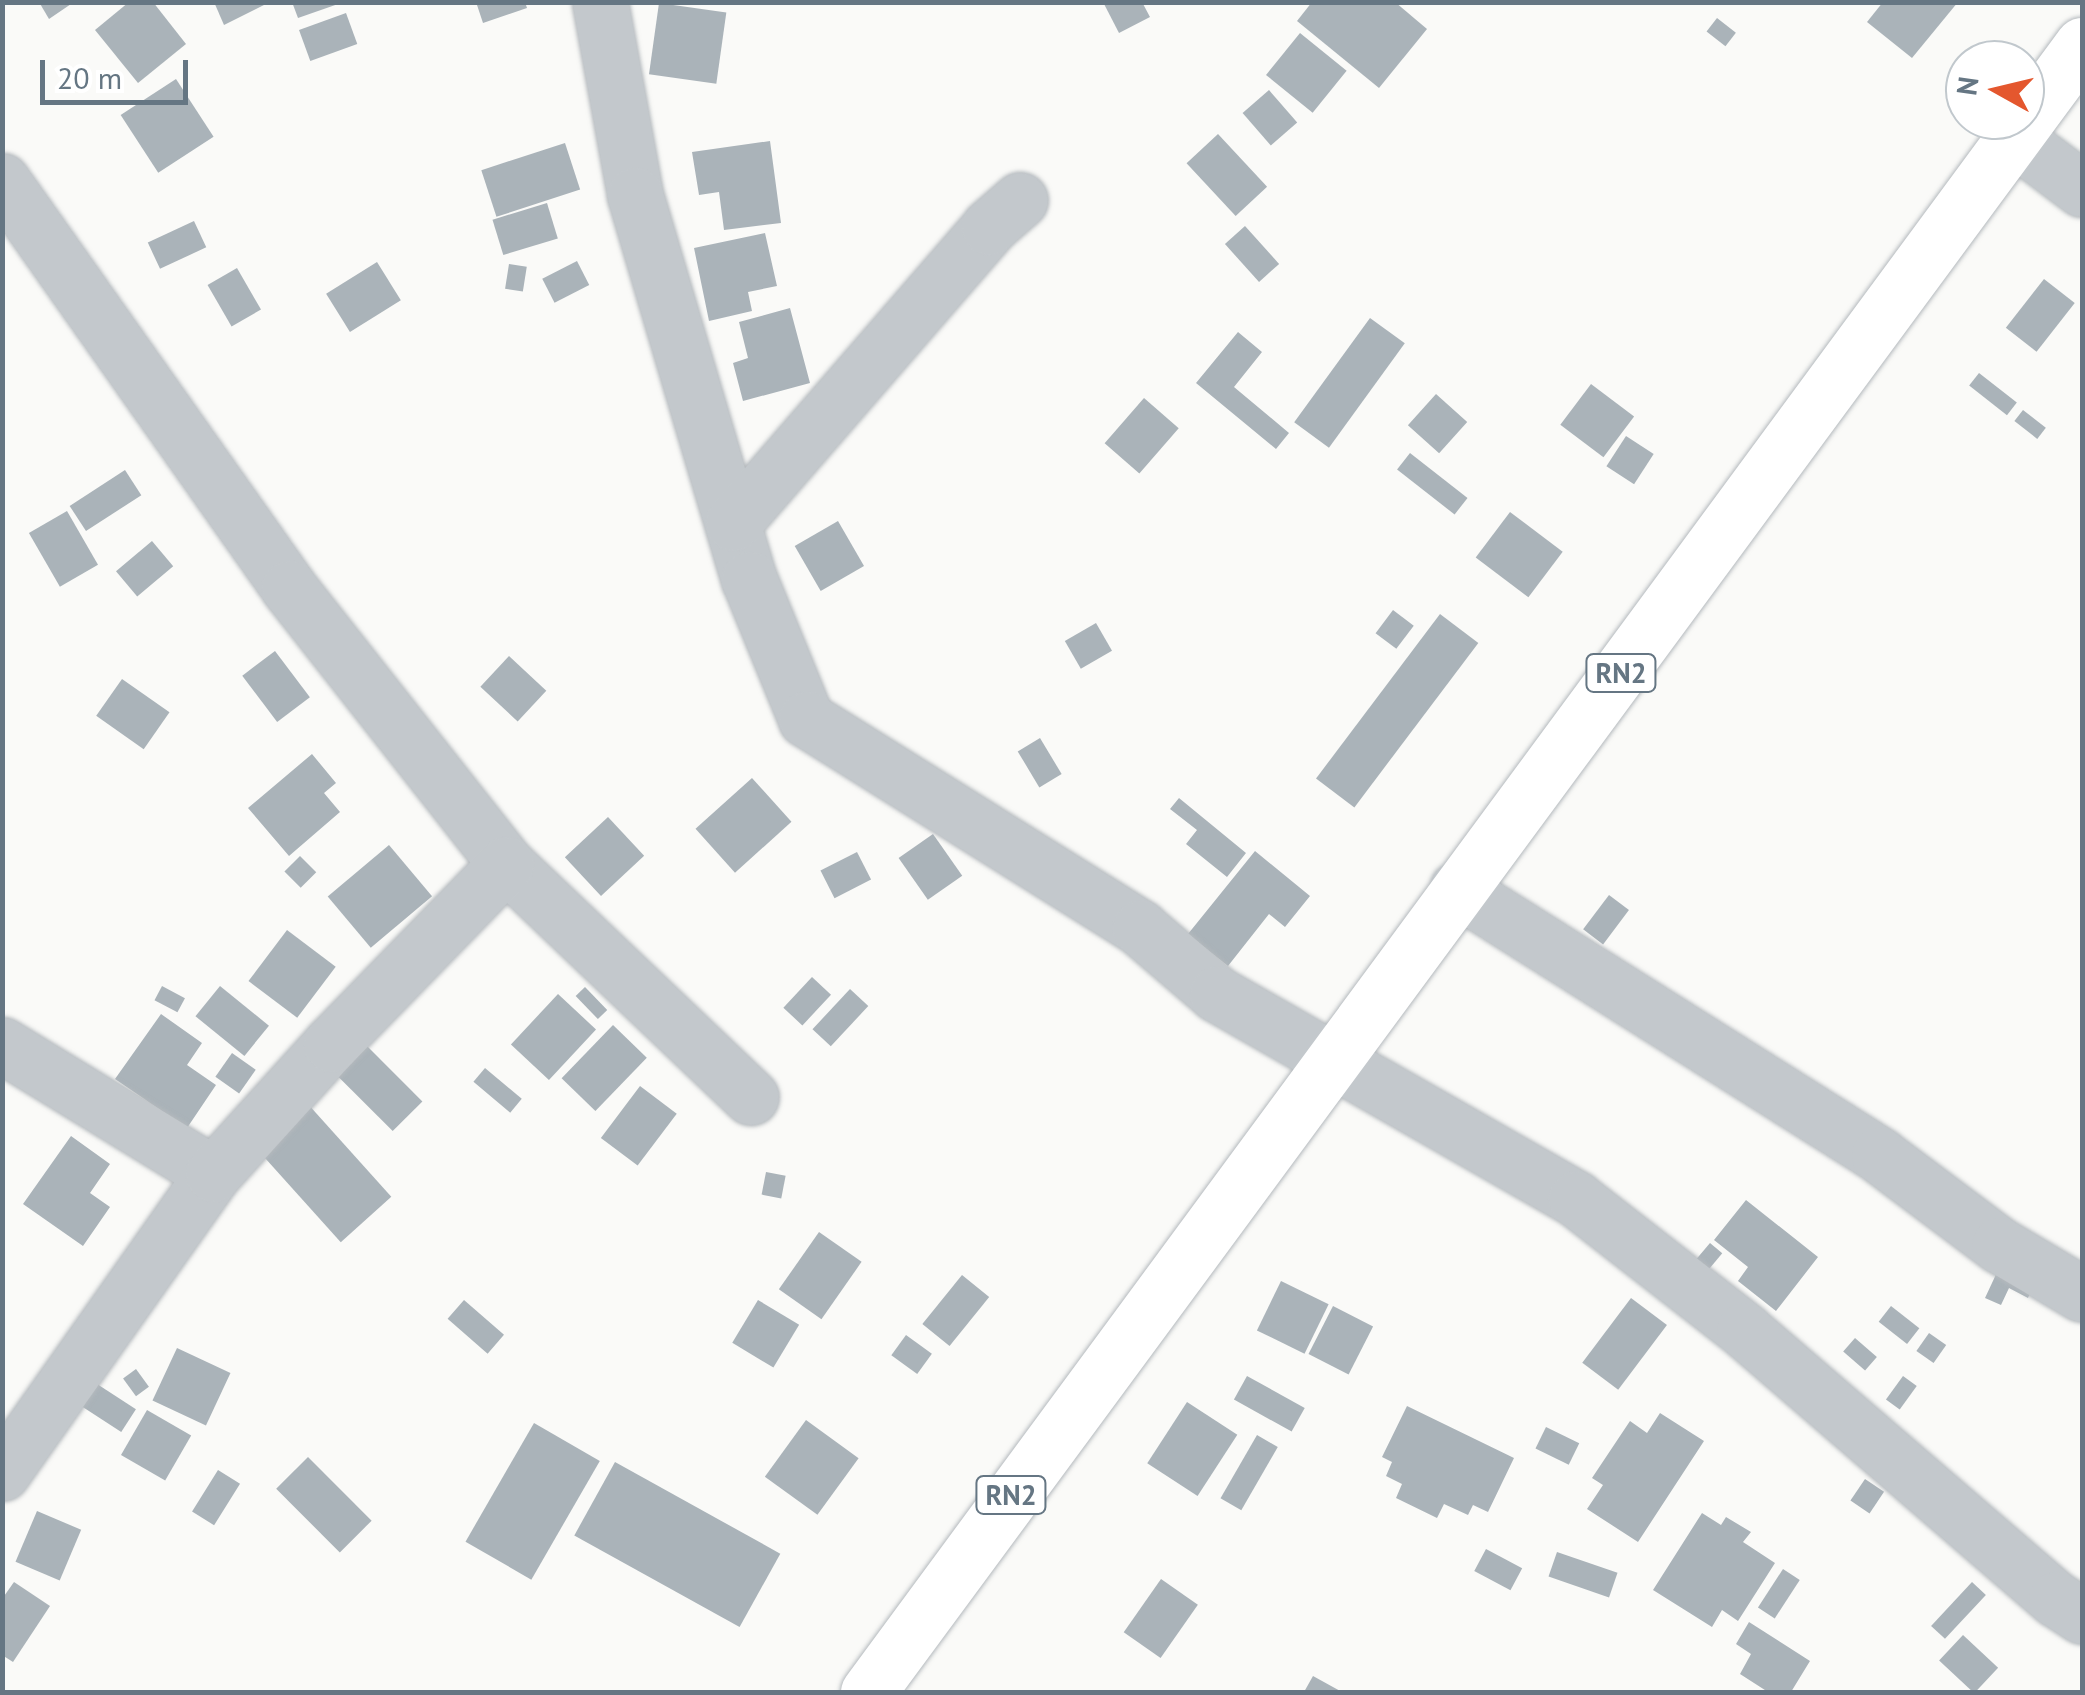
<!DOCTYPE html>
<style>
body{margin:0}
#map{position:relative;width:2085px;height:1695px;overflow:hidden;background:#fafaf8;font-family:"PT Sans",sans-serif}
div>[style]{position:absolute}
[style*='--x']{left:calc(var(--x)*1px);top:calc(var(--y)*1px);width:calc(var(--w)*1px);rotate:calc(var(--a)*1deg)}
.building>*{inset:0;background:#aab3b9;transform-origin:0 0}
.roads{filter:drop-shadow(0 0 2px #b4b9bd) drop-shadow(0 0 2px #b4b9bd)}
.minor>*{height:55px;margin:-27.5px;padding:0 27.5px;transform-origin:27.5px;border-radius:27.5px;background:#c3c8cc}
.highway>*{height:55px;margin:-27.5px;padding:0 27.5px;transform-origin:27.5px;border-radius:27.5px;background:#fff}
span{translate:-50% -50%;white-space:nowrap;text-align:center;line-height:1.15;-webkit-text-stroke:10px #fff;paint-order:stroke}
.shield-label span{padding:2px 8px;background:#fff;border:2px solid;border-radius:8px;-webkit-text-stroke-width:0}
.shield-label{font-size:28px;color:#657683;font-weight:700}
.frame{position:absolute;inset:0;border:5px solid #657683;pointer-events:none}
.north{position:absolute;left:1945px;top:40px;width:100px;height:100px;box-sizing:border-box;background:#fff;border:2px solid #c1c8cd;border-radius:50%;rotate:278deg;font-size:28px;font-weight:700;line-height:40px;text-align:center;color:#657683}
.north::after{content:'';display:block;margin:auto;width:35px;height:45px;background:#e4572e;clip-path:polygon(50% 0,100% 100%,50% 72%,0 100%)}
.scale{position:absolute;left:40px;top:60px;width:148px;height:45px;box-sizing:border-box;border:5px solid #657683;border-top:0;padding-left:12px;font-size:30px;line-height:35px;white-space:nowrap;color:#657683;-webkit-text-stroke:8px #fff;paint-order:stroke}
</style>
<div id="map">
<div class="building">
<div style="clip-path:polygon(39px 2px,74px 2px,49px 19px)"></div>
<div style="clip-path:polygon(129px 2px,153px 2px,186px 44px,138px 83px,95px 30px)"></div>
<div style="clip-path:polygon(214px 2px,263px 2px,264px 5px,224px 25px)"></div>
<div style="clip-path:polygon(292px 2px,341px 2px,341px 3px,298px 18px)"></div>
<div style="clip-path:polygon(476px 2px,525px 2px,527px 8px,483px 23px)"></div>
<div style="clip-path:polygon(1103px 2px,1142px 2px,1150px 17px,1119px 33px)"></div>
<div style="clip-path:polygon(1312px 2px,1395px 2px,1427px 29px,1379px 88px,1297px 21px)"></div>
<div style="clip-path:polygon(1883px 2px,1958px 2px,1912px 58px,1867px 22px)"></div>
<div style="left:659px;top:3px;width:68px;height:72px;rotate:8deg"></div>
<div style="left:346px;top:13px;width:33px;height:50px;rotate:70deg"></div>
<div style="left:1717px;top:18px;width:24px;height:17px;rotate:38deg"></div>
<div style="left:1300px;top:33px;width:60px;height:54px;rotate:39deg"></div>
<div style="left:176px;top:79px;width:69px;height:66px;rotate:57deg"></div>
<div style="left:1269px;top:90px;width:43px;height:35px;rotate:49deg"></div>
<div style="left:1218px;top:134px;width:72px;height:43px;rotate:47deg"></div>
<div style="clip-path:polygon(770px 141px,781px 223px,724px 230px,719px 192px,699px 195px,692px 152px)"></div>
<div style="left:565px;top:143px;width:49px;height:88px;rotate:72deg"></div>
<div style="left:547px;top:203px;width:37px;height:57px;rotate:73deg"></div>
<div style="left:194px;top:221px;width:29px;height:51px;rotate:65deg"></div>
<div style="left:1245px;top:226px;width:51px;height:27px;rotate:48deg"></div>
<div style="clip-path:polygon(765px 233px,777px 286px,748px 292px,752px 311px,709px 321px,694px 248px)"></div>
<div style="left:577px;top:261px;width:27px;height:39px;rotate:63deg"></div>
<div style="left:377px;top:262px;width:45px;height:60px;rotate:58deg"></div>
<div style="left:509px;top:264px;width:18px;height:25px;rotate:9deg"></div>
<div style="left:237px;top:268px;width:48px;height:34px;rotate:60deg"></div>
<div style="left:2044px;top:279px;width:39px;height:62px;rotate:38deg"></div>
<div style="clip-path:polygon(790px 308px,810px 383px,743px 401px,733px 363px,748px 358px,739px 322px)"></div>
<div style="left:1370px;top:318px;width:43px;height:129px;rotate:36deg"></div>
<div style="clip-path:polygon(1238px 332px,1262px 352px,1234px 387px,1289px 433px,1276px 449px,1196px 383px)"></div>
<div style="left:1979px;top:373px;width:48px;height:16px;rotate:38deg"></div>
<div style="left:1591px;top:384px;width:54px;height:51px;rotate:37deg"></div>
<div style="left:1436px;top:394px;width:42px;height:42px;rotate:42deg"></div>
<div style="left:1144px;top:398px;width:46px;height:60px;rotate:41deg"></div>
<div style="left:2023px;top:410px;width:29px;height:14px;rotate:38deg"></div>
<div style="left:1626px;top:436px;width:33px;height:36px;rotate:33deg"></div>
<div style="left:1410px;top:453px;width:73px;height:21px;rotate:38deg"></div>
<div style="left:125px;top:470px;width:30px;height:66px;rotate:57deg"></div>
<div style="left:67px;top:511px;width:62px;height:44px;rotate:60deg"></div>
<div style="left:1510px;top:512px;width:66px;height:57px;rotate:37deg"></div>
<div style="left:838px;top:521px;width:52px;height:50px;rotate:60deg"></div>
<div style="left:152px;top:541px;width:33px;height:47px;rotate:50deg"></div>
<div style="left:1393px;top:610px;width:26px;height:29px;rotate:37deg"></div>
<div style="left:1440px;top:614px;width:48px;height:206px;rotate:37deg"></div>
<div style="left:1096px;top:623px;width:32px;height:36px;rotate:60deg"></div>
<div style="left:275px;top:651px;width:58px;height:41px;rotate:53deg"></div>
<div style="left:509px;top:656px;width:51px;height:42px;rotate:43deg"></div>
<div style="left:122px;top:679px;width:58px;height:45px;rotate:35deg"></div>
<div style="left:1040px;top:738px;width:42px;height:26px;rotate:59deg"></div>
<div style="clip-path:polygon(312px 754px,336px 783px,324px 793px,340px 812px,289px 856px,248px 808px)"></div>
<div style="left:752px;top:778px;width:59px;height:76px;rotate:48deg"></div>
<div style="clip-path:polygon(1179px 798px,1246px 853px,1227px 877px,1186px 844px,1197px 830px,1170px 809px)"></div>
<div style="left:608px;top:817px;width:53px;height:59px;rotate:47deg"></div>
<div style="left:933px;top:834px;width:51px;height:42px;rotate:55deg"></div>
<div style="left:389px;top:845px;width:67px;height:80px;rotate:50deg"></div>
<div style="clip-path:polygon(1255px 851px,1310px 896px,1285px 927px,1269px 914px,1228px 966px,1188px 934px)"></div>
<div style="left:857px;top:852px;width:31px;height:41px;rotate:63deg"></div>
<div style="left:300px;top:856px;width:23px;height:22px;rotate:45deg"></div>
<div style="left:1609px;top:895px;width:25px;height:43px;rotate:37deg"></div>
<div style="left:287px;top:930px;width:61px;height:64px;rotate:37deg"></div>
<div style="left:812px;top:977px;width:26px;height:42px;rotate:43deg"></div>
<div style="left:162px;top:986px;width:26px;height:16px;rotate:28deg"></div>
<div style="left:220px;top:986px;width:63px;height:39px;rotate:39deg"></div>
<div style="left:585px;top:987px;width:32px;height:13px;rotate:46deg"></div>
<div style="left:850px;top:989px;width:25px;height:55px;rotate:43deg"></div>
<div style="left:558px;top:994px;width:52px;height:69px;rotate:43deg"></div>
<div style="clip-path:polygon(161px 1014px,202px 1043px,187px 1065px,216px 1085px,187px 1128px,115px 1079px)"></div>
<div style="left:613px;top:1025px;width:47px;height:74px;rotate:44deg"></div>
<div style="left:363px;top:1042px;width:84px;height:42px;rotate:45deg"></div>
<div style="left:232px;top:1053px;width:29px;height:29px;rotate:35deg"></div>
<div style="left:485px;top:1068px;width:48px;height:18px;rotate:40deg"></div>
<div style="left:640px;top:1086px;width:46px;height:65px;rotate:37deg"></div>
<div style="left:307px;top:1103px;width:126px;height:68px;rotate:48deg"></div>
<div style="clip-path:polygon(71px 1136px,110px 1164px,90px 1193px,110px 1207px,83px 1246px,23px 1204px)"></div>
<div style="left:766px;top:1172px;width:20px;height:23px;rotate:11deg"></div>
<div style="clip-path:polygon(1746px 1200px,1818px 1257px,1776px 1311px,1738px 1281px,1748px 1267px,1714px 1240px)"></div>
<div style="left:819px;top:1232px;width:52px;height:70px;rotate:35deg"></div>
<div style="left:1710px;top:1243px;width:16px;height:23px;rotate:40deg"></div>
<div style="clip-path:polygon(1999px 1268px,2034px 1284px,2028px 1298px,2009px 1288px,2001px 1305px,1985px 1298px)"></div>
<div style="left:962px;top:1275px;width:35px;height:63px;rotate:39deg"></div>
<div style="left:1281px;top:1281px;width:53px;height:55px;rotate:26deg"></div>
<div style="left:1631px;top:1298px;width:45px;height:81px;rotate:37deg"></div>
<div style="left:464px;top:1300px;width:53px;height:25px;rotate:41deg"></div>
<div style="left:758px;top:1300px;width:48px;height:50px;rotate:31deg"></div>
<div style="left:1333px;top:1306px;width:45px;height:54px;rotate:27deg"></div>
<div style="left:1891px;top:1306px;width:36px;height:20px;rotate:38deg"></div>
<div style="left:1929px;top:1333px;width:21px;height:22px;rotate:35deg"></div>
<div style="left:906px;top:1335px;width:32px;height:25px;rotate:36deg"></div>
<div style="left:1855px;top:1338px;width:29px;height:18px;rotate:41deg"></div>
<div style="left:177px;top:1348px;width:59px;height:58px;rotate:25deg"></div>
<div style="left:136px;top:1369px;width:22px;height:16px;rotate:54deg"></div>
<div style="left:1247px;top:1376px;width:66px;height:27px;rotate:29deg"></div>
<div style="left:1903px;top:1376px;width:17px;height:29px;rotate:36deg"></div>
<div style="left:94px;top:1382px;width:50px;height:27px;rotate:33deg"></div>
<div style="left:1187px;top:1402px;width:60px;height:73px;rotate:33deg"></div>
<div style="clip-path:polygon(1407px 1406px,1514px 1458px,1488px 1512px,1473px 1505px,1468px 1515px,1444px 1504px,1437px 1518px,1396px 1498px,1402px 1484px,1386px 1476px,1392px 1462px,1382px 1457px)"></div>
<div style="left:147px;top:1410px;width:51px;height:52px;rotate:30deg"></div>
<div style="clip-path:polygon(1660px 1413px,1704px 1441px,1638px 1542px,1587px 1509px,1603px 1485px,1592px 1478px,1630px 1421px,1647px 1433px)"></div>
<div style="left:806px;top:1420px;width:65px;height:70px;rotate:36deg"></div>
<div style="left:534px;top:1423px;width:76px;height:137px;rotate:30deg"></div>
<div style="left:1546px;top:1427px;width:37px;height:24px;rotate:26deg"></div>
<div style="left:1257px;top:1435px;width:24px;height:73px;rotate:30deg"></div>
<div style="left:308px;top:1457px;width:90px;height:45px;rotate:45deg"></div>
<div style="left:615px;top:1462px;width:189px;height:84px;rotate:29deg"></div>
<div style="left:218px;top:1470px;width:26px;height:49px;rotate:32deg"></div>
<div style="left:1865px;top:1479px;width:23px;height:26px;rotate:34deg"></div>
<div style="left:37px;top:1511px;width:48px;height:55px;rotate:23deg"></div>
<div style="clip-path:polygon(1702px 1513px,1721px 1525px,1726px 1517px,1751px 1532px,1743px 1542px,1775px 1563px,1738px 1621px,1722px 1610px,1712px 1627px,1653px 1590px)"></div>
<div style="left:1486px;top:1549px;width:41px;height:25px;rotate:28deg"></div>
<div style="left:1557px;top:1552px;width:64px;height:26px;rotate:19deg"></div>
<div style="left:1783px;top:1569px;width:20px;height:46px;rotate:33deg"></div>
<div style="left:1161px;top:1579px;width:45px;height:65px;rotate:35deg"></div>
<div style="clip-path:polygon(14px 1582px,50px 1606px,13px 1662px,2px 1655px,2px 1599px)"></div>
<div style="left:1972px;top:1582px;width:19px;height:60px;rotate:43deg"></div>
<div style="clip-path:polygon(1749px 1622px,1810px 1661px,1791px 1692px,1768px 1692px,1740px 1674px,1751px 1654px,1736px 1644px)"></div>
<div style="left:1963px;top:1635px;width:48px;height:35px;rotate:43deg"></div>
<div style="clip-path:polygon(1313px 1676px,1342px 1692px,1304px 1692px)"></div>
</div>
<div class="roads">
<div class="minor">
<div style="--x:600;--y:2;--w:196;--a:79.7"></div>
<div style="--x:635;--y:195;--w:401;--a:73.5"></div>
<div style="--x:749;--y:579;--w:151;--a:67.8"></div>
<div style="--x:806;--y:719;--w:394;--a:32"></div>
<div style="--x:1140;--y:928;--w:101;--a:40.6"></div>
<div style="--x:1217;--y:994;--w:413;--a:29.7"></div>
<div style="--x:1576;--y:1199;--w:213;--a:37.9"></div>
<div style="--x:1744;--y:1330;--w:412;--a:40.8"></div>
<div style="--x:2056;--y:1599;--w:31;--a:33"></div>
<div style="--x:2014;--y:138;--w:85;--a:36.9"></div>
<div style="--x:2;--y:181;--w:498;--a:54.8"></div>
<div style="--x:289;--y:588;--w:351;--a:51.8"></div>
<div style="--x:506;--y:864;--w:338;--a:43.6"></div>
<div style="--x:733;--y:523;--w:391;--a:-49.1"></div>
<div style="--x:989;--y:227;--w:41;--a:-41.1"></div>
<div style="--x:1457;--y:889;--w:499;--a:32.2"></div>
<div style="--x:1879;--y:1155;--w:150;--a:36.9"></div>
<div style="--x:1999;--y:1245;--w:96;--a:30.6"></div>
<div style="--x:2;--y:1045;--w:247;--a:31.4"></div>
<div style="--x:2;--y:1473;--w:366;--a:-54.8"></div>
<div style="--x:213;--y:1174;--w:176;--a:-47.8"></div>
<div style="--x:331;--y:1044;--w:251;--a:-45.8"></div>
</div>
<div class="highway">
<div style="--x:868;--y:1692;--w:2046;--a:-53.61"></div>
</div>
</div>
<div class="shield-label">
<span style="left:1621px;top:673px">RN2</span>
<span style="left:1011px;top:1495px">RN2</span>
</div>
<div class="frame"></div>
<div class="north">N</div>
<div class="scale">20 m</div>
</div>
